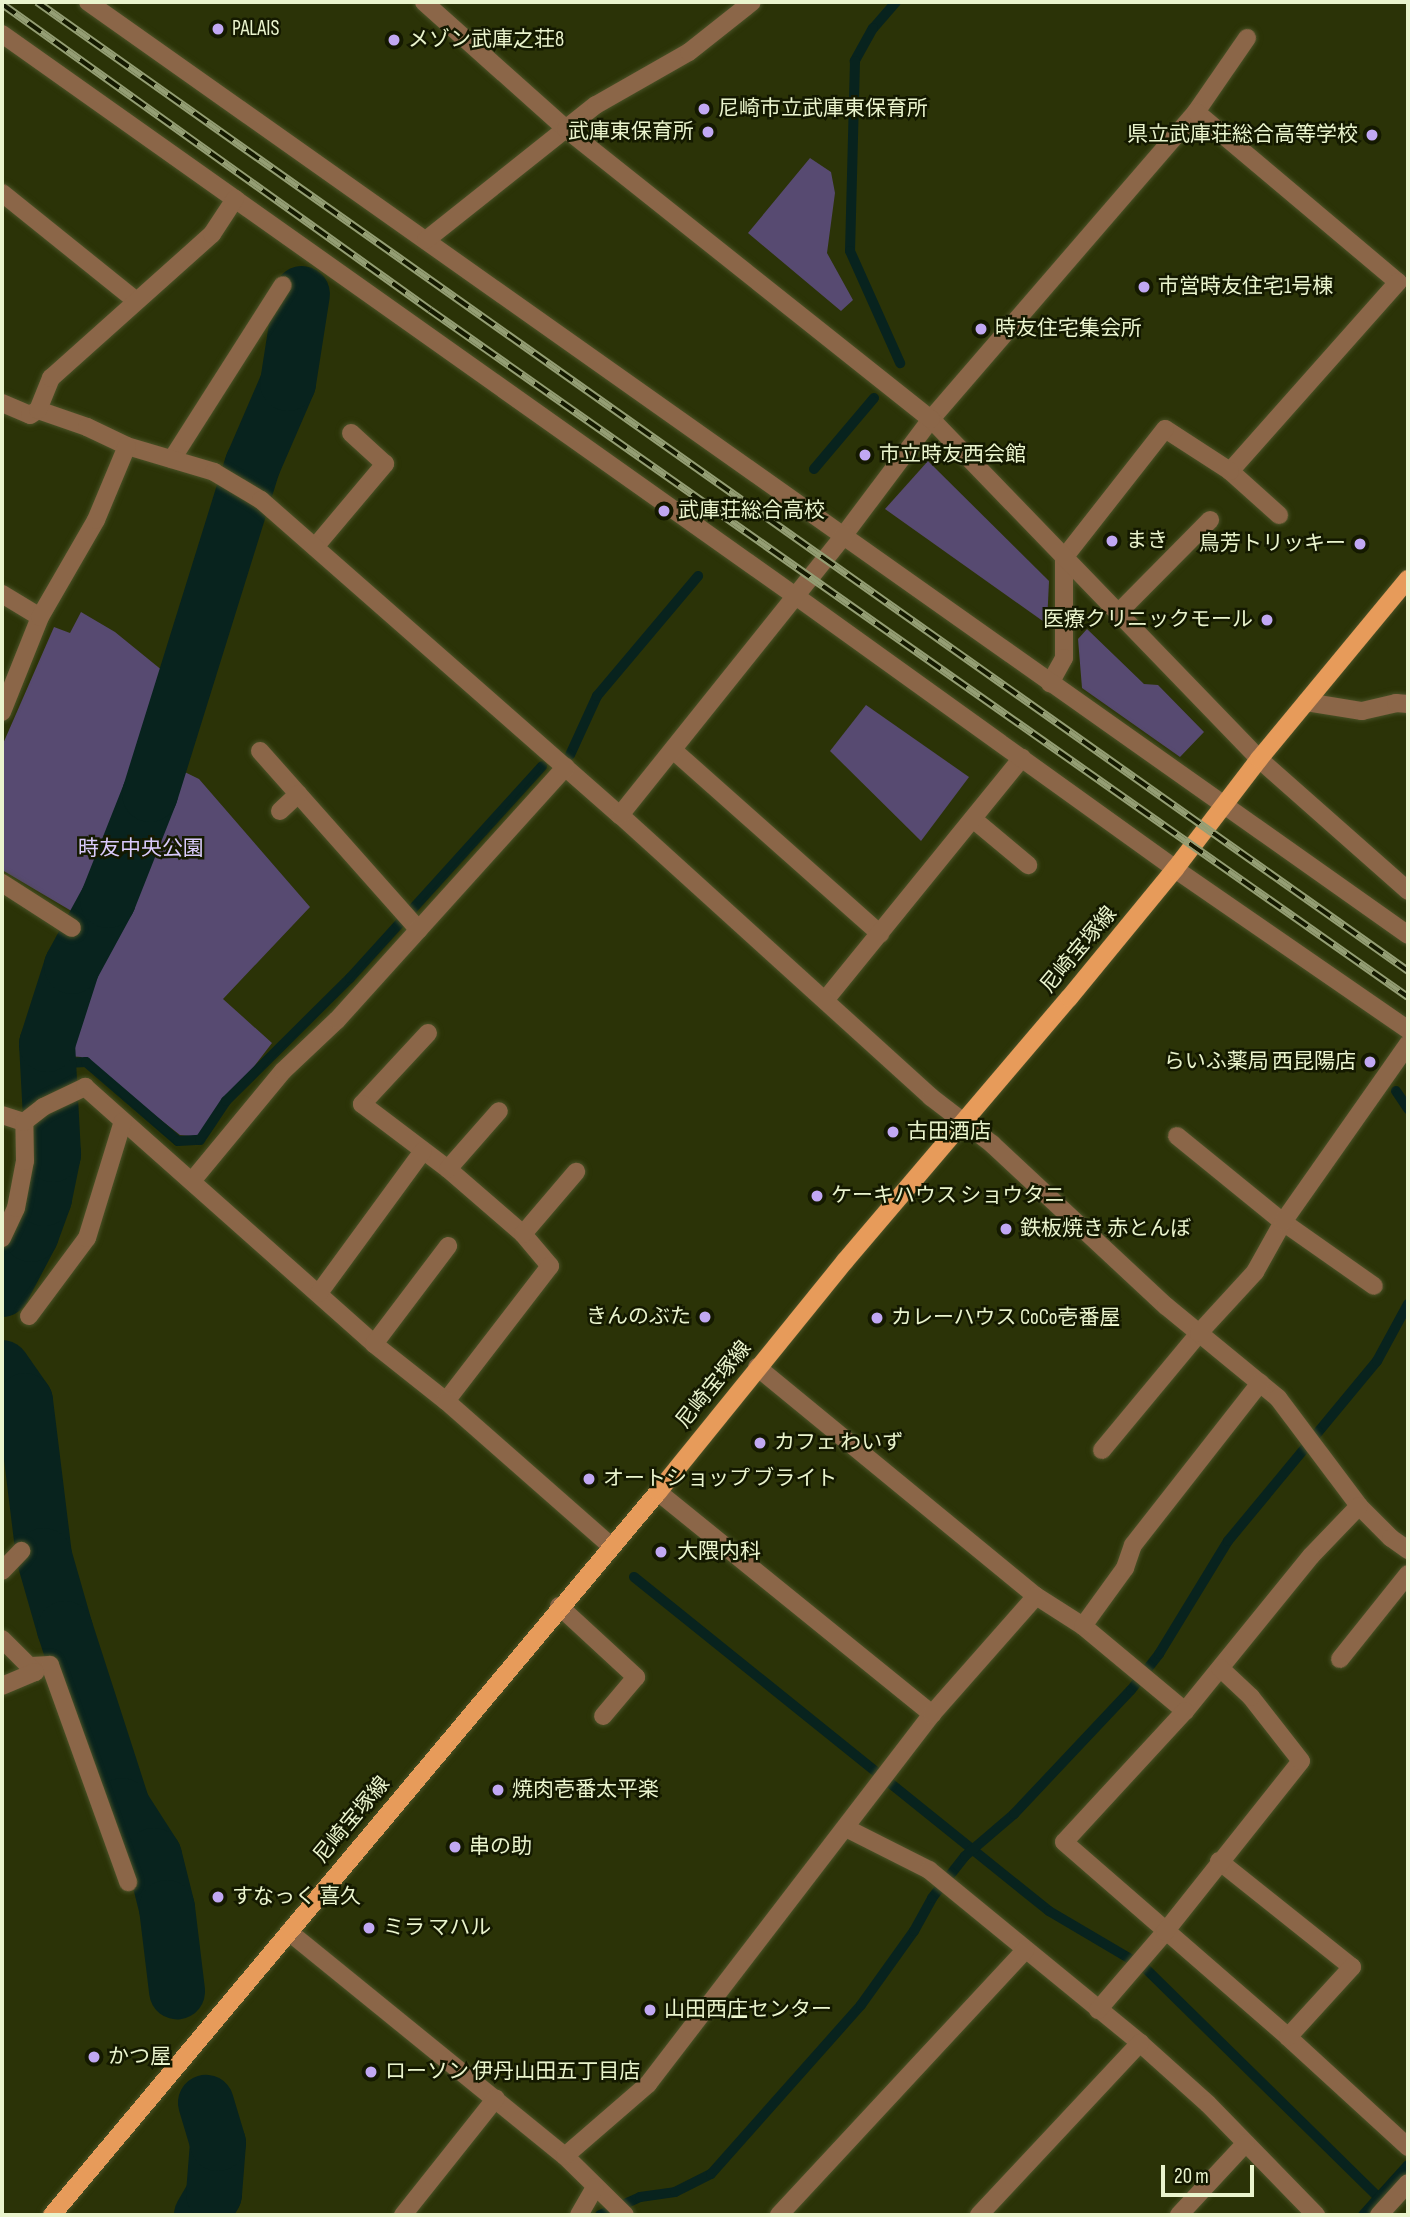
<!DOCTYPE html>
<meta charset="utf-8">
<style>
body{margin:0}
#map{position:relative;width:1410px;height:2217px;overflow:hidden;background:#2b3307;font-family:"Sofia Sans Condensed","Noto Sans JP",sans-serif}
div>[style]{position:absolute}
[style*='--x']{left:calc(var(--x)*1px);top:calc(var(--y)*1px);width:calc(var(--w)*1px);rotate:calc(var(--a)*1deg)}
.green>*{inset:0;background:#574a71}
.stream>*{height:10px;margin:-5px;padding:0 5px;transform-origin:5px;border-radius:5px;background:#08231e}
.river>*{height:56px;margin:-28px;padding:0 28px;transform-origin:28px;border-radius:28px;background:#08231e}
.roads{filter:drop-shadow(0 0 2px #4a5227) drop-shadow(0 0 2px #4a5227)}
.service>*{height:18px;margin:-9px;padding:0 9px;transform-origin:9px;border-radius:9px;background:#8b6648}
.minor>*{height:18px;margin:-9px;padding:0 9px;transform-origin:9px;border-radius:9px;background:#8b6648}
.tertiary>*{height:18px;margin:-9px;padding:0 9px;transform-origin:9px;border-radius:9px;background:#8b6648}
.primary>*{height:18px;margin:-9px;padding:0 9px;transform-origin:9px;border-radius:9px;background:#e79b5a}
.rail>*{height:8px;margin-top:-4px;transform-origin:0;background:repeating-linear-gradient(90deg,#141900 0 16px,#949e74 0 32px);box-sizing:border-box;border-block:2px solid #949e74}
.dots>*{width:19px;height:19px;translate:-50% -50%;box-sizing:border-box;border:4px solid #141900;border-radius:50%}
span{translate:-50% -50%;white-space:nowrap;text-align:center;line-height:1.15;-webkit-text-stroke:5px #141900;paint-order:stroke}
.poi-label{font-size:21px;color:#eaf4cd}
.left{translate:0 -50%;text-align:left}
.right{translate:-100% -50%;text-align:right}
.park-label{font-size:21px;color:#dacbfb}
.street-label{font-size:21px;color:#eaf4cd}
.frame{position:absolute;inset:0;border:4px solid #eaf4cd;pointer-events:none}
.scale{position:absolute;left:1161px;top:2165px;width:93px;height:32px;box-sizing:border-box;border:4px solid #eaf4cd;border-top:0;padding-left:9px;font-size:21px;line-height:24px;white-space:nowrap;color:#eaf4cd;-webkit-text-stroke:5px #141900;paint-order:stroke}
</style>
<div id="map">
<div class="green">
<div style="clip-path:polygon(810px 158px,831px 172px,835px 193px,827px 253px,853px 300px,841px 311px,748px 233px)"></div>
<div style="clip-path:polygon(928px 461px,1049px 581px,1047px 624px,885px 509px)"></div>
<div style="clip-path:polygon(81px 612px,115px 632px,174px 680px,152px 756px,199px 779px,310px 907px,223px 999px,272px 1043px,200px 1137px,180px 1135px,81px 1057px,57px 1055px,83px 974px,107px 932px,2px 870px,2px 746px,54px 627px,70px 633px)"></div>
<div style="clip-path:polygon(1087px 629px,1144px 684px,1158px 685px,1204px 732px,1180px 757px,1082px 688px,1078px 639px)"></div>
<div style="clip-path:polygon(866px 705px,969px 777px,921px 841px,830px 751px)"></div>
</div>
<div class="stream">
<div style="--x:896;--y:2;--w:35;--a:131"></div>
<div style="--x:873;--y:28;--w:38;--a:119"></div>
<div style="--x:855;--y:61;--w:190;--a:91.5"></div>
<div style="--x:850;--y:251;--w:123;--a:65.9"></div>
<div style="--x:814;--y:469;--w:93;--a:-49.8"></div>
<div style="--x:570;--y:755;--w:65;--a:-65.4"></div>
<div style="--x:597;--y:696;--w:157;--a:-49.9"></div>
<div style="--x:46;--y:1064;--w:40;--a:-2.9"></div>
<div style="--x:86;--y:1062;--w:121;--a:40.7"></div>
<div style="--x:178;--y:1141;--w:22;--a:-3"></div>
<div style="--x:200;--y:1140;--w:47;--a:-56.3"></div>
<div style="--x:226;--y:1101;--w:175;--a:-44.8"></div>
<div style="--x:350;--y:978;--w:286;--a:-47.8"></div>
<div style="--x:1396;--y:1091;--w:22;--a:56"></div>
<div style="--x:634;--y:1577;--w:533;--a:38.83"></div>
<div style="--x:1049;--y:1911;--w:110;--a:30.5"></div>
<div style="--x:1144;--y:1967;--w:330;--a:44.5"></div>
<div style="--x:600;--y:2215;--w:44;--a:-24.2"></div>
<div style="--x:640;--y:2197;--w:35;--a:-8"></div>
<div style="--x:675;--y:2192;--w:40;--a:-26.6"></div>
<div style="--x:711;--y:2174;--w:226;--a:-48.4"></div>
<div style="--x:861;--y:2005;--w:91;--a:-54.4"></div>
<div style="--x:914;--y:1931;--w:38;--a:-61"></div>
<div style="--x:932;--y:1898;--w:53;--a:-51.8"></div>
<div style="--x:965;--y:1856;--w:65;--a:-40.6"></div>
<div style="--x:1014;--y:1814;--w:170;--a:-46.7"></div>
<div style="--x:1131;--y:1690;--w:46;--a:-52.1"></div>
<div style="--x:1159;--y:1654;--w:132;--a:-58.6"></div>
<div style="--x:1228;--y:1541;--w:234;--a:-50.4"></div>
<div style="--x:1377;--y:1361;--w:65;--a:-61.5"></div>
<div style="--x:1363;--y:2215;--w:67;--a:-48"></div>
</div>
<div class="river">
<div style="--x:2;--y:1289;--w:62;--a:-62.2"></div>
<div style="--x:31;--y:1234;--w:38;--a:-70"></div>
<div style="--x:44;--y:1198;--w:45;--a:-78.4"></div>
<div style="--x:53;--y:1154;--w:110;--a:-93.1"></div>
<div style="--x:47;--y:1044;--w:82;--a:-72.2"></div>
<div style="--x:72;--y:966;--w:75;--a:-61.4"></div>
<div style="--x:108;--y:900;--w:114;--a:-68.4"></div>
<div style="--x:150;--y:794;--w:346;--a:-72.7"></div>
<div style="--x:253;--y:464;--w:88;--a:-66.6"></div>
<div style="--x:288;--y:383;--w:90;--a:-81.1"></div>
<div style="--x:2;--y:1368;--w:40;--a:55.1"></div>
<div style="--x:25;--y:1401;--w:156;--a:83"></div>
<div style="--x:44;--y:1556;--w:76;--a:74"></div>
<div style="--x:65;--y:1629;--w:186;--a:72.1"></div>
<div style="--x:122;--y:1806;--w:59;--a:57.4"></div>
<div style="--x:154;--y:1856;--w:54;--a:76"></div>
<div style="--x:167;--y:1908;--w:84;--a:83.1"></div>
<div style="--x:202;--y:2215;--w:24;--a:-60"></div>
<div style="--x:214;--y:2194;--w:51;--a:-85.5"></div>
<div style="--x:218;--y:2143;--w:42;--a:-106.7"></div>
</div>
<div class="roads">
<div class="service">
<div style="--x:1196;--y:112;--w:90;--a:-55.4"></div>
<div style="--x:2;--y:193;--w:171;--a:38.8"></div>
<div style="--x:172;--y:459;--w:206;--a:-57.5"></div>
<div style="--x:1230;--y:471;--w:66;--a:41.9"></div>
<div style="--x:844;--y:535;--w:145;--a:-53.1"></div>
<div style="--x:931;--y:419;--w:406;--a:-49.2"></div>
<div style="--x:1196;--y:112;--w:264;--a:40.1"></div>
<div style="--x:1398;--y:282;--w:253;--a:131.6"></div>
<div style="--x:1230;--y:471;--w:77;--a:-147.1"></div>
<div style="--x:1165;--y:429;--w:164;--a:128.1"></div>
<div style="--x:1064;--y:558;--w:100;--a:90"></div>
<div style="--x:1064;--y:658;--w:29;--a:119"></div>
<div style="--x:315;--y:547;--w:109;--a:-49.9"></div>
<div style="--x:385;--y:464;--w:46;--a:-137.6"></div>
<div style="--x:1118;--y:613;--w:131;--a:-45.3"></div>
<div style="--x:673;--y:750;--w:277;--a:41.6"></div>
<div style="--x:260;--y:751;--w:239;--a:48.4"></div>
<div style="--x:280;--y:811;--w:25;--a:-43"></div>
<div style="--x:973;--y:819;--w:72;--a:39.9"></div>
<div style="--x:826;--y:999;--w:311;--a:-50.9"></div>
<div style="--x:1177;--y:1136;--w:136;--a:39.1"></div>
<div style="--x:1283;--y:1222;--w:111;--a:35.1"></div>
<div style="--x:1102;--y:1450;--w:152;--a:-50.3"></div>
<div style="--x:2;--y:1571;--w:28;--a:-46"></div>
<div style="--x:1340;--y:1659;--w:109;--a:-51.3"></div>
<div style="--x:31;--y:1666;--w:19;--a:-3"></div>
<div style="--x:50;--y:1665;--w:231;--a:70.2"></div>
</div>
<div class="minor">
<div style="--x:88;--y:2;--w:1616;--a:35.25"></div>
<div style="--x:2;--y:34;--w:974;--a:35.31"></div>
<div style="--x:797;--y:597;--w:466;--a:35.7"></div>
<div style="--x:1175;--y:869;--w:283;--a:34.6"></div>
<div style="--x:426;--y:240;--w:217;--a:-38.5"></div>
<div style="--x:596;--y:105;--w:107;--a:-29.7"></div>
<div style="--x:689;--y:52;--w:80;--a:-38.4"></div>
<div style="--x:2;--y:403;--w:30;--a:23"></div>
<div style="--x:30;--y:415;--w:9;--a:-32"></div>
<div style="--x:38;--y:410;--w:52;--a:19.1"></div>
<div style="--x:87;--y:427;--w:44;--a:25.4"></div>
<div style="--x:127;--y:446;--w:91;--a:16.6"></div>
<div style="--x:214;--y:472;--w:55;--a:30.8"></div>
<div style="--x:261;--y:500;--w:478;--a:41.3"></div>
<div style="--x:620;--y:815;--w:420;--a:42.2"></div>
<div style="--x:931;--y:1097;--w:77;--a:37.6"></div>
<div style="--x:992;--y:1144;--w:238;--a:43"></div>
<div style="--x:1166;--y:1306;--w:145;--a:39.4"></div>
<div style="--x:1278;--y:1398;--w:135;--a:53.1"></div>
<div style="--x:1359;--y:1506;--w:45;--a:45"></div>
<div style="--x:1391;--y:1538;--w:21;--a:35"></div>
<div style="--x:38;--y:410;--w:35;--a:-68"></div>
<div style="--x:51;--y:378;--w:216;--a:-41.8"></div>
<div style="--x:212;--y:234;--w:42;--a:-56.7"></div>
<div style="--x:931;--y:419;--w:472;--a:46"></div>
<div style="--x:1259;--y:759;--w:199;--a:41.5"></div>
<div style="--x:2;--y:594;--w:44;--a:31.2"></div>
<div style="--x:1306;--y:702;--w:57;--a:9.1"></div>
<div style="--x:1362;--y:711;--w:35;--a:-13"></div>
<div style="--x:1396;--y:703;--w:12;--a:5"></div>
<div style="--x:2;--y:712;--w:102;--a:-68.2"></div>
<div style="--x:40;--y:617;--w:112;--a:-60"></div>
<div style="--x:96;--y:520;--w:80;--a:-67.3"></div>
<div style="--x:620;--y:815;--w:359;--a:-51.3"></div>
<div style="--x:2;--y:883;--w:83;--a:32.7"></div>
<div style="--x:428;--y:1033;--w:97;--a:132.9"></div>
<div style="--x:362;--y:1104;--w:108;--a:37.1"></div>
<div style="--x:448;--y:1169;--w:99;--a:40.9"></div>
<div style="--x:523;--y:1234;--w:42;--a:49.8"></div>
<div style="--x:550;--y:1266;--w:170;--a:127.6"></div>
<div style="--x:2;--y:1115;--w:23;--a:18"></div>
<div style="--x:448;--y:1169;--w:77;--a:-48.7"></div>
<div style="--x:192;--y:1181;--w:143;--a:-50.4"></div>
<div style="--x:283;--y:1071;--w:74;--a:-43.4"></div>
<div style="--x:337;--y:1020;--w:341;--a:-47.9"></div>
<div style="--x:523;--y:1234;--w:82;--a:-49.5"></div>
<div style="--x:2;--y:1238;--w:33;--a:-65"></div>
<div style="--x:16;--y:1208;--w:48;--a:-79.2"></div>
<div style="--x:25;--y:1161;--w:39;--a:-91"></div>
<div style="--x:24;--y:1122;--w:24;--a:-38"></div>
<div style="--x:43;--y:1107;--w:47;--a:-25.5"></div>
<div style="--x:85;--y:1087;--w:387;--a:41.6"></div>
<div style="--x:374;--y:1344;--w:92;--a:38.4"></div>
<div style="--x:446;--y:1401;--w:220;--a:41.3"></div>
<div style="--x:319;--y:1293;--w:176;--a:-53.8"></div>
<div style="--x:29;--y:1316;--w:97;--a:-53.4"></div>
<div style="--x:87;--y:1238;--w:122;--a:-72.9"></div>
<div style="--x:1199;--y:1333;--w:83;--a:-47.4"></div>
<div style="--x:1255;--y:1272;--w:57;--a:-60.8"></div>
<div style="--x:1283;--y:1222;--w:218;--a:-54.9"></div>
<div style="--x:374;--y:1344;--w:123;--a:-52.9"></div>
<div style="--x:757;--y:1367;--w:361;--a:39.4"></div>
<div style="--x:1036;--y:1596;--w:56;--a:32.6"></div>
<div style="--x:1083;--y:1626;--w:133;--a:39.8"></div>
<div style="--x:658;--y:1492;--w:353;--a:39"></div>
<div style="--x:1359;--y:1506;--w:69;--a:133.8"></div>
<div style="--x:1311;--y:1556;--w:200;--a:129.1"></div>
<div style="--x:1185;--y:1711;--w:178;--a:132.7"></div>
<div style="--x:1064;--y:1842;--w:297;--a:41"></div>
<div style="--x:1288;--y:2037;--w:163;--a:42.5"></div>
<div style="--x:559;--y:1606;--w:105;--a:42.7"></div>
<div style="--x:636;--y:1677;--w:51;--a:130.2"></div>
<div style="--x:1083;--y:1626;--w:72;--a:-54.1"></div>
<div style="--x:1125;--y:1568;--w:24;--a:-71"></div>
<div style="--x:1133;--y:1545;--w:206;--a:-51.9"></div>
<div style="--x:2;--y:1639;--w:47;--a:45"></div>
<div style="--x:35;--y:1672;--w:36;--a:157"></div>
<div style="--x:846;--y:1828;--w:93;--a:26.8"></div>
<div style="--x:929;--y:1870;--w:273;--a:39.3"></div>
<div style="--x:1140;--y:2043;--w:91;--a:41.9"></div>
<div style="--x:1208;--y:2104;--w:155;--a:45.8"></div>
<div style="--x:1219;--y:1861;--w:170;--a:38.6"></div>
<div style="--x:1352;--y:1967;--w:95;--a:132.4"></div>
<div style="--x:289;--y:1932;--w:355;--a:39.1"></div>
<div style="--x:565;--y:2156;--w:84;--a:44.5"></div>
<div style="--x:1098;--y:2010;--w:103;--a:-49.3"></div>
<div style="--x:1165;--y:1932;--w:218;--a:-51.5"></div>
<div style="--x:1301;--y:1761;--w:81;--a:-128"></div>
<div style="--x:1251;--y:1697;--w:42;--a:-136.9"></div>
<div style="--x:565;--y:2156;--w:110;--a:-40.9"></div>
<div style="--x:648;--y:2084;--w:466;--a:-52.5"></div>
<div style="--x:932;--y:1714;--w:157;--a:-48.6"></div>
<div style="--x:403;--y:2215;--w:149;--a:-51.5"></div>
<div style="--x:579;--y:2215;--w:32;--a:-60"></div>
<div style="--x:779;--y:2215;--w:362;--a:-47.1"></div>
<div style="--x:979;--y:2215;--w:236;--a:-46.9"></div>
<div style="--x:1179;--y:2215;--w:98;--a:-47.1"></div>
<div style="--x:1379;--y:2215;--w:43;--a:-47.8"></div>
</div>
<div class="tertiary">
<div style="--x:424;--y:2;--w:191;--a:41.8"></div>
<div style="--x:566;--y:129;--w:466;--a:38.5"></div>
</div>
<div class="primary">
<div style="--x:52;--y:2215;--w:943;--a:-50.03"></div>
<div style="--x:658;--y:1492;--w:297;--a:-51"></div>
<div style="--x:845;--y:1261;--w:345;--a:-49.6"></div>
<div style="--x:1069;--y:998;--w:167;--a:-50.6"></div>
<div style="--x:1175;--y:869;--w:138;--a:-52.6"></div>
<div style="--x:1259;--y:759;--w:234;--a:-50.4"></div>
</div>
</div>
<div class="rail">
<div style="--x:37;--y:2;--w:1679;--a:35.25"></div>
<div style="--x:2;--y:4;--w:526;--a:35.56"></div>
<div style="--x:430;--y:310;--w:1195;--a:35.09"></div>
</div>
<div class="dots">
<div style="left:218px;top:29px;background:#c1a8f3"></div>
<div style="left:394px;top:40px;background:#c1a8f3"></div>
<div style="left:704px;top:109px;background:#c1a8f3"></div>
<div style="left:708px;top:132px;background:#c1a8f3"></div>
<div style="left:1372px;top:135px;background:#c1a8f3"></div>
<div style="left:1144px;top:287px;background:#c1a8f3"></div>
<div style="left:981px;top:329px;background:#c1a8f3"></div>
<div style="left:865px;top:455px;background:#c1a8f3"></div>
<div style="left:664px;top:511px;background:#c1a8f3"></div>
<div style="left:1112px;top:541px;background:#c1a8f3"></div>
<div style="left:1360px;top:544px;background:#c1a8f3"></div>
<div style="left:1267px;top:620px;background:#c1a8f3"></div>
<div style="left:1370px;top:1062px;background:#c1a8f3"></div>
<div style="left:893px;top:1132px;background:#c1a8f3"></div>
<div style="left:817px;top:1196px;background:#c1a8f3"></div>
<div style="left:1006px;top:1229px;background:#c1a8f3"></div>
<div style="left:705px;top:1317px;background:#c1a8f3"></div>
<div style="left:877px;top:1318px;background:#c1a8f3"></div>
<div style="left:760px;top:1443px;background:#c1a8f3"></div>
<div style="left:589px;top:1479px;background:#c1a8f3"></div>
<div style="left:661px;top:1552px;background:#c1a8f3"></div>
<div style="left:498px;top:1790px;background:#c1a8f3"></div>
<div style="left:455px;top:1847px;background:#c1a8f3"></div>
<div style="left:218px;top:1897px;background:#c1a8f3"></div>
<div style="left:369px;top:1928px;background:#c1a8f3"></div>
<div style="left:650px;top:2010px;background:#c1a8f3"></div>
<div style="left:94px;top:2057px;background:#c1a8f3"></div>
<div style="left:371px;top:2072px;background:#c1a8f3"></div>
</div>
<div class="poi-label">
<span class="left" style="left:232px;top:29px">PALAIS</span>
<span class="left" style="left:408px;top:40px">メゾン武庫之荘8</span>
<span class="left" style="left:718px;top:109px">尼崎市立武庫東保育所</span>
<span class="right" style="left:694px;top:132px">武庫東保育所</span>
<span class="right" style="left:1358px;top:135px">県立武庫荘総合高等学校</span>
<span class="left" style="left:1158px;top:287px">市営時友住宅1号棟</span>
<span class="left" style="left:995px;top:329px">時友住宅集会所</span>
<span class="left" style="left:879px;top:455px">市立時友西会館</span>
<span class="left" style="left:678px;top:511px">武庫荘総合高校</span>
<span class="left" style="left:1126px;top:541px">まき</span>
<span class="right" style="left:1346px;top:544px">鳥芳トリッキー</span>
<span class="right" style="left:1253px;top:620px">医療クリニックモール</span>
<span class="right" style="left:1356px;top:1062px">らいふ薬局 西昆陽店</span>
<span class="left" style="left:907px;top:1132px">古田酒店</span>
<span class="left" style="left:831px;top:1196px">ケーキハウス ショウタニ</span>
<span class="left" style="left:1020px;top:1229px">鉄板焼き 赤とんぼ</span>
<span class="right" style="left:691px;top:1317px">きんのぶた</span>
<span class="left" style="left:891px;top:1318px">カレーハウス CoCo壱番屋</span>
<span class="left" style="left:774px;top:1443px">カフェ わいず</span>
<span class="left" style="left:603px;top:1479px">オートショップ ブライト</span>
<span class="left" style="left:677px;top:1552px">大隈内科</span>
<span class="left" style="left:512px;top:1790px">焼肉壱番太平楽</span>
<span class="left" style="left:469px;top:1847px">串の助</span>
<span class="left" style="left:232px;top:1897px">すなっく 喜久</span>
<span class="left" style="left:383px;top:1928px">ミラ マハル</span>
<span class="left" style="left:664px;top:2010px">山田西庄センター</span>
<span class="left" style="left:108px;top:2057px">かつ屋</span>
<span class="left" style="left:385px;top:2072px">ローソン 伊丹山田五丁目店</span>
</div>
<div class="park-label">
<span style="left:141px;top:849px">時友中央公園</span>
</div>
<div class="street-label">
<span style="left:1079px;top:950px;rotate:-50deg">尼崎宝塚線</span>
<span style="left:714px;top:1385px;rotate:-51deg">尼崎宝塚線</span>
<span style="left:352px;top:1820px;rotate:-50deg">尼崎宝塚線</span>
</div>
<div class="frame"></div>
<div class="scale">20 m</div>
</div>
